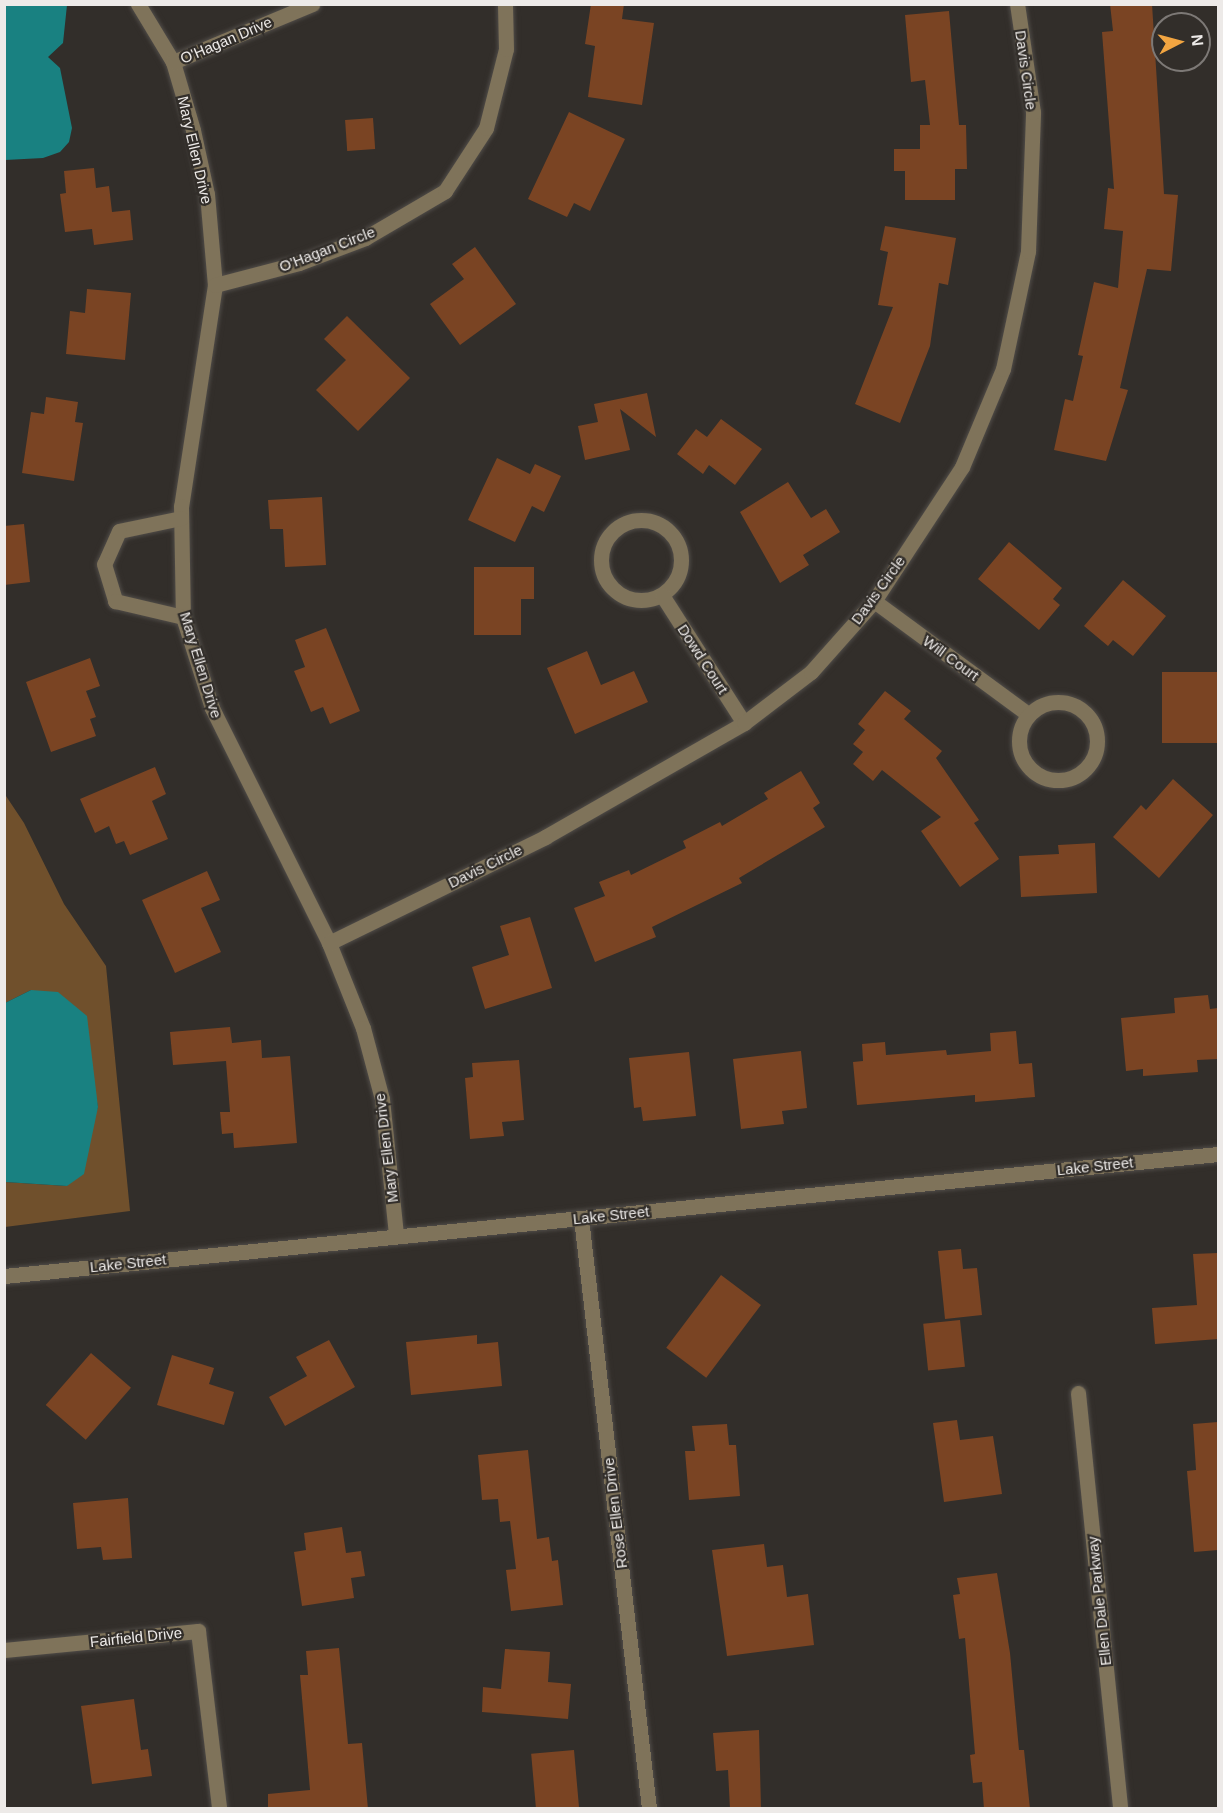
<!DOCTYPE html>
<style>
body{margin:0}
#map{position:relative;width:1223px;height:1813px;overflow:hidden;background:#322e2a;font-family:Arial,sans-serif}
div>[style]{position:absolute}
[style*='--x']{left:calc(var(--x)*1px);top:calc(var(--y)*1px);width:calc(var(--w)*1px);rotate:calc(var(--a)*1deg)}
.green>*{inset:0;background:#70502c}
.water>*{inset:0;background:#198181}
.building>*{inset:0;background:#7a4423;transform-origin:0 0}
.roads{filter:drop-shadow(0 0 2px #504c48) drop-shadow(0 0 2px #504c48)}
.minor>*{height:15px;margin:-7.5px;padding:0 7.5px;transform-origin:7.5px;border-radius:7.5px;background:#7f735a}
.minor>.ring{margin:-7.5px;padding:0;box-sizing:content-box;background:none;border:15px solid #7f735a;border-radius:50%}
span{translate:-50% -50%;white-space:nowrap;text-align:center;line-height:1.15;-webkit-text-stroke:4.5px #322e2a;paint-order:stroke}
.street-label{font-size:15px;color:#edeae8}
.frame{position:absolute;inset:0;border:6px solid #edeae8;pointer-events:none}
.north{position:absolute;left:1151px;top:12px;width:60px;height:60px;box-sizing:border-box;background:#322e2a;border:2px solid #7d7976;border-radius:50%;rotate:84deg;font-size:16px;font-weight:700;line-height:24px;text-align:center;color:#edeae8}
.north::after{content:'';display:block;margin:auto;width:21px;height:27px;background:#f2a541;clip-path:polygon(50% 0,100% 100%,50% 72%,0 100%)}
</style>
<div id="map">
<div class="green">
<div style="clip-path:polygon(4px 793px,24px 823px,64px 904px,106px 966px,130px 1211px,5px 1227px,5px 1182px,67px 1186px,98px 1107px,93px 1082px,31px 990px,5px 1003px)"></div>
</div>
<div class="water">
<div style="clip-path:polygon(4px 5px,67px 5px,63px 43px,48px 57px,60px 68px,72px 128px,69px 142px,60px 152px,43px 158px,5px 160px)"></div>
<div style="clip-path:polygon(31px 990px,58px 992px,87px 1016px,98px 1107px,84px 1174px,67px 1186px,5px 1182px,5px 1003px)"></div>
</div>
<div class="building">
<div style="clip-path:polygon(591px 4px,624px 4px,622px 19px,654px 23px,642px 105px,588px 97px,595px 46px,585px 44px)"></div>
<div style="clip-path:polygon(1110px 4px,1152px 4px,1164px 194px,1178px 195px,1171px 271px,1147px 269px,1120px 388px,1128px 390px,1106px 461px,1054px 450px,1065px 399px,1073px 401px,1083px 356px,1078px 355px,1094px 282px,1118px 288px,1123px 231px,1104px 229px,1108px 188px,1114px 189px,1102px 32px,1113px 31px)"></div>
<div style="clip-path:polygon(949px 11px,959px 125px,966px 125px,967px 169px,955px 169px,955px 200px,905px 200px,905px 171px,894px 171px,894px 149px,920px 149px,920px 125px,930px 125px,925px 80px,911px 82px,905px 15px)"></div>
<div style="clip-path:polygon(569px 112px,625px 139px,590px 211px,574px 203px,567px 217px,528px 199px)"></div>
<div style="left:373px;top:118px;width:31px;height:28px;rotate:86deg"></div>
<div style="clip-path:polygon(94px 168px,96px 188px,109px 186px,112px 212px,130px 210px,133px 240px,94px 245px,92px 229px,65px 232px,60px 194px,66px 193px,64px 171px)"></div>
<div style="clip-path:polygon(885px 226px,956px 238px,948px 285px,939px 283px,930px 346px,900px 423px,855px 404px,893px 307px,878px 305px,888px 252px,880px 250px)"></div>
<div style="clip-path:polygon(475px 247px,516px 304px,460px 345px,430px 304px,464px 279px,452px 264px)"></div>
<div style="clip-path:polygon(87px 289px,131px 293px,125px 360px,66px 354px,70px 311px,85px 313px)"></div>
<div style="clip-path:polygon(347px 316px,410px 378px,358px 431px,316px 390px,346px 360px,324px 339px)"></div>
<div style="clip-path:polygon(647px 393px,656px 437px,620px 409px,630px 450px,585px 460px,578px 426px,598px 422px,594px 404px)"></div>
<div style="clip-path:polygon(46px 397px,78px 402px,75px 422px,83px 423px,74px 481px,22px 473px,31px 412px,44px 414px)"></div>
<div style="clip-path:polygon(721px 419px,762px 449px,735px 485px,709px 465px,703px 474px,677px 454px,696px 429px,707px 437px)"></div>
<div style="clip-path:polygon(497px 458px,530px 474px,535px 464px,561px 476px,544px 512px,532px 506px,515px 542px,468px 520px)"></div>
<div style="clip-path:polygon(788px 482px,811px 518px,826px 509px,840px 532px,803px 555px,809px 565px,780px 583px,740px 512px)"></div>
<div style="clip-path:polygon(322px 497px,326px 565px,285px 567px,283px 529px,270px 529px,268px 500px)"></div>
<div style="clip-path:polygon(24px 524px,30px 582px,4px 585px,4px 526px)"></div>
<div style="clip-path:polygon(1009px 542px,1062px 588px,1053px 599px,1060px 605px,1039px 630px,978px 579px)"></div>
<div style="clip-path:polygon(474px 567px,534px 567px,534px 599px,521px 599px,521px 635px,474px 635px)"></div>
<div style="clip-path:polygon(1123px 580px,1166px 616px,1133px 656px,1113px 640px,1108px 646px,1084px 626px)"></div>
<div style="clip-path:polygon(326px 628px,360px 711px,330px 724px,323px 707px,311px 712px,294px 671px,305px 667px,295px 640px)"></div>
<div style="clip-path:polygon(587px 651px,601px 685px,634px 671px,648px 702px,575px 734px,547px 668px)"></div>
<div style="clip-path:polygon(90px 658px,100px 686px,86px 691px,96px 717px,90px 719px,96px 736px,51px 752px,26px 682px)"></div>
<div style="left:1218px;top:672px;width:71px;height:56px;rotate:90deg"></div>
<div style="clip-path:polygon(885px 691px,911px 711px,904px 719px,942px 751px,936px 758px,979px 820px,974px 823px,999px 859px,960px 887px,921px 831px,941px 817px,882px 770px,873px 781px,853px 764px,863px 752px,853px 744px,865px 730px,858px 724px)"></div>
<div style="clip-path:polygon(155px 767px,166px 794px,152px 801px,168px 839px,130px 855px,124px 841px,116px 844px,109px 826px,95px 833px,80px 799px)"></div>
<div style="clip-path:polygon(801px 771px,820px 803px,813px 808px,825px 827px,739px 878px,742px 883px,652px 927px,656px 937px,595px 962px,574px 908px,605px 896px,599px 882px,629px 870px,631px 875px,686px 848px,683px 841px,720px 822px,722px 826px,768px 799px,764px 793px)"></div>
<div style="clip-path:polygon(1173px 779px,1213px 815px,1159px 878px,1113px 837px,1141px 805px,1146px 810px)"></div>
<div style="clip-path:polygon(1095px 843px,1097px 893px,1021px 897px,1019px 856px,1059px 854px,1058px 845px)"></div>
<div style="clip-path:polygon(207px 871px,220px 900px,201px 908px,221px 952px,175px 973px,142px 900px)"></div>
<div style="clip-path:polygon(530px 917px,552px 988px,485px 1009px,472px 967px,509px 955px,500px 926px)"></div>
<div style="clip-path:polygon(1208px 995px,1210px 1009px,1218px 1008px,1218px 1059px,1197px 1060px,1198px 1072px,1143px 1076px,1143px 1069px,1126px 1071px,1121px 1018px,1175px 1013px,1174px 998px)"></div>
<div style="clip-path:polygon(230px 1027px,232px 1043px,261px 1040px,262px 1058px,290px 1056px,297px 1143px,234px 1148px,233px 1133px,222px 1134px,220px 1112px,230px 1112px,226px 1061px,173px 1065px,170px 1032px)"></div>
<div style="clip-path:polygon(1016px 1031px,1019px 1064px,1032px 1063px,1035px 1097px,975px 1102px,975px 1095px,857px 1105px,853px 1062px,863px 1061px,862px 1044px,885px 1042px,886px 1055px,946px 1050px,947px 1055px,991px 1051px,990px 1033px)"></div>
<div style="clip-path:polygon(801px 1051px,807px 1108px,782px 1111px,784px 1124px,741px 1129px,733px 1059px)"></div>
<div style="clip-path:polygon(689px 1052px,696px 1116px,643px 1121px,641px 1107px,634px 1108px,629px 1058px)"></div>
<div style="clip-path:polygon(519px 1060px,524px 1120px,502px 1122px,504px 1136px,470px 1139px,465px 1078px,473px 1077px,472px 1063px)"></div>
<div style="clip-path:polygon(961px 1249px,963px 1269px,977px 1268px,982px 1315px,945px 1319px,938px 1251px)"></div>
<div style="clip-path:polygon(1218px 1253px,1218px 1339px,1155px 1344px,1152px 1308px,1197px 1305px,1193px 1254px)"></div>
<div style="left:721px;top:1275px;width:50px;height:91px;rotate:37deg"></div>
<div style="left:960px;top:1320px;width:47px;height:37px;rotate:84deg"></div>
<div style="clip-path:polygon(477px 1335px,477px 1344px,498px 1342px,502px 1386px,411px 1395px,406px 1342px)"></div>
<div style="clip-path:polygon(329px 1340px,355px 1387px,285px 1426px,269px 1397px,307px 1376px,296px 1357px)"></div>
<div style="left:91px;top:1353px;width:53px;height:69px;rotate:41deg"></div>
<div style="clip-path:polygon(172px 1355px,214px 1368px,209px 1384px,234px 1392px,224px 1425px,157px 1405px)"></div>
<div style="clip-path:polygon(957px 1420px,960px 1440px,993px 1436px,1002px 1494px,944px 1502px,933px 1423px)"></div>
<div style="clip-path:polygon(1218px 1422px,1218px 1550px,1194px 1552px,1187px 1471px,1196px 1470px,1193px 1424px)"></div>
<div style="clip-path:polygon(727px 1424px,729px 1445px,736px 1445px,740px 1496px,689px 1500px,685px 1451px,695px 1451px,692px 1426px)"></div>
<div style="clip-path:polygon(528px 1450px,537px 1539px,549px 1537px,552px 1561px,558px 1560px,563px 1605px,511px 1611px,506px 1570px,516px 1569px,510px 1521px,500px 1522px,498px 1499px,482px 1500px,478px 1455px)"></div>
<div style="clip-path:polygon(128px 1498px,132px 1558px,103px 1560px,101px 1547px,77px 1549px,73px 1503px)"></div>
<div style="clip-path:polygon(342px 1527px,346px 1553px,361px 1551px,365px 1576px,351px 1578px,354px 1598px,302px 1606px,294px 1552px,306px 1550px,304px 1533px)"></div>
<div style="clip-path:polygon(764px 1544px,767px 1567px,783px 1565px,787px 1597px,808px 1594px,814px 1645px,727px 1656px,712px 1550px)"></div>
<div style="clip-path:polygon(997px 1573px,1010px 1653px,1019px 1750px,1024px 1750px,1030px 1809px,984px 1809px,982px 1782px,973px 1783px,970px 1755px,975px 1754px,965px 1638px,959px 1639px,953px 1595px,960px 1594px,957px 1578px)"></div>
<div style="clip-path:polygon(339px 1648px,348px 1744px,362px 1743px,368px 1809px,268px 1809px,268px 1794px,310px 1790px,300px 1675px,308px 1675px,306px 1651px)"></div>
<div style="clip-path:polygon(505px 1649px,550px 1652px,548px 1682px,571px 1684px,568px 1719px,482px 1712px,483px 1687px,501px 1689px)"></div>
<div style="clip-path:polygon(134px 1699px,141px 1750px,148px 1749px,152px 1776px,92px 1784px,81px 1706px)"></div>
<div style="clip-path:polygon(759px 1730px,761px 1809px,730px 1809px,728px 1770px,716px 1771px,713px 1733px)"></div>
<div style="left:574px;top:1750px;width:59px;height:43px;rotate:85deg"></div>
</div>
<div class="roads">
<div class="minor">
<div style="--x:138;--y:4;--w:68;--a:58.9"></div>
<div style="--x:173;--y:62;--w:71;--a:73.6"></div>
<div style="--x:193;--y:130;--w:66;--a:77.7"></div>
<div style="--x:207;--y:194;--w:91;--a:85"></div>
<div style="--x:215;--y:285;--w:224;--a:98.7"></div>
<div style="--x:181;--y:506;--w:111;--a:89"></div>
<div style="--x:183;--y:617;--w:96;--a:72.3"></div>
<div style="--x:212;--y:708;--w:263;--a:63.5"></div>
<div style="--x:329;--y:943;--w:92;--a:68.2"></div>
<div style="--x:363;--y:1028;--w:73;--a:75"></div>
<div style="--x:382;--y:1099;--w:136;--a:84.1"></div>
<div style="--x:173;--y:62;--w:151;--a:-22.6"></div>
<div style="--x:215;--y:285;--w:87;--a:-14.7"></div>
<div style="--x:299;--y:263;--w:71;--a:-20.7"></div>
<div style="--x:365;--y:238;--w:93;--a:-30.4"></div>
<div style="--x:445;--y:191;--w:75;--a:-56.9"></div>
<div style="--x:486;--y:128;--w:81;--a:-75.8"></div>
<div style="--x:506;--y:49;--w:45;--a:-91.3"></div>
<div style="--x:181;--y:518;--w:63;--a:168.2"></div>
<div style="--x:119;--y:531;--w:36;--a:114"></div>
<div style="--x:104;--y:564;--w:39;--a:73"></div>
<div style="--x:115;--y:601;--w:70;--a:13.2"></div>
<div class="ring" style="left:601px;top:520px;width:65px;height:65px"></div>
<div style="--x:662;--y:595;--w:152;--a:57.4"></div>
<div style="--x:874;--y:601;--w:192;--a:36.3"></div>
<div class="ring" style="left:1019px;top:702px;width:63px;height:63px"></div>
<div style="--x:329;--y:943;--w:241;--a:-26.1"></div>
<div style="--x:545;--y:837;--w:229;--a:-29.8"></div>
<div style="--x:744;--y:723;--w:84;--a:-37.3"></div>
<div style="--x:811;--y:672;--w:95;--a:-48.4"></div>
<div style="--x:874;--y:601;--w:160;--a:-56.7"></div>
<div style="--x:962;--y:467;--w:106;--a:-67.3"></div>
<div style="--x:1003;--y:369;--w:121;--a:-78"></div>
<div style="--x:1028;--y:251;--w:139;--a:-87.9"></div>
<div style="--x:1033;--y:112;--w:109;--a:-98.4"></div>
<div style="--x:581;--y:1218;--w:594;--a:83.43"></div>
<div style="--x:4;--y:1276;--w:1220;--a:-5.74"></div>
<div style="--x:1078;--y:1393;--w:417;--a:84.2"></div>
<div style="--x:4;--y:1650;--w:195;--a:-5.6"></div>
<div style="--x:198;--y:1631;--w:178;--a:83.2"></div>
</div>
</div>
<div class="street-label">
<span style="left:226px;top:40px;rotate:-23deg">O'Hagan Drive</span>
<span style="left:1026px;top:70px;rotate:82deg">Davis Circle</span>
<span style="left:195px;top:150px;rotate:77deg">Mary Ellen Drive</span>
<span style="left:327px;top:249px;rotate:-21deg">O'Hagan Circle</span>
<span style="left:878px;top:590px;rotate:-54deg">Davis Circle</span>
<span style="left:951px;top:658px;rotate:36deg">Will Court</span>
<span style="left:703px;top:659px;rotate:57deg">Dowd Court</span>
<span style="left:201px;top:665px;rotate:73deg">Mary Ellen Drive</span>
<span style="left:485px;top:866px;rotate:-26deg">Davis Circle</span>
<span style="left:386px;top:1148px;rotate:-97deg">Mary Ellen Drive</span>
<span style="left:1095px;top:1166px;rotate:-6deg">Lake Street</span>
<span style="left:611px;top:1215px;rotate:-6deg">Lake Street</span>
<span style="left:128px;top:1263px;rotate:-6deg">Lake Street</span>
<span style="left:615px;top:1513px;rotate:-97deg">Rose Ellen Drive</span>
<span style="left:1099px;top:1601px;rotate:-96deg">Ellen Dale Parkway</span>
<span style="left:136px;top:1637px;rotate:-6deg">Fairfield Drive</span>
</div>
<div class="frame"></div>
<div class="north">N</div>
</div>
